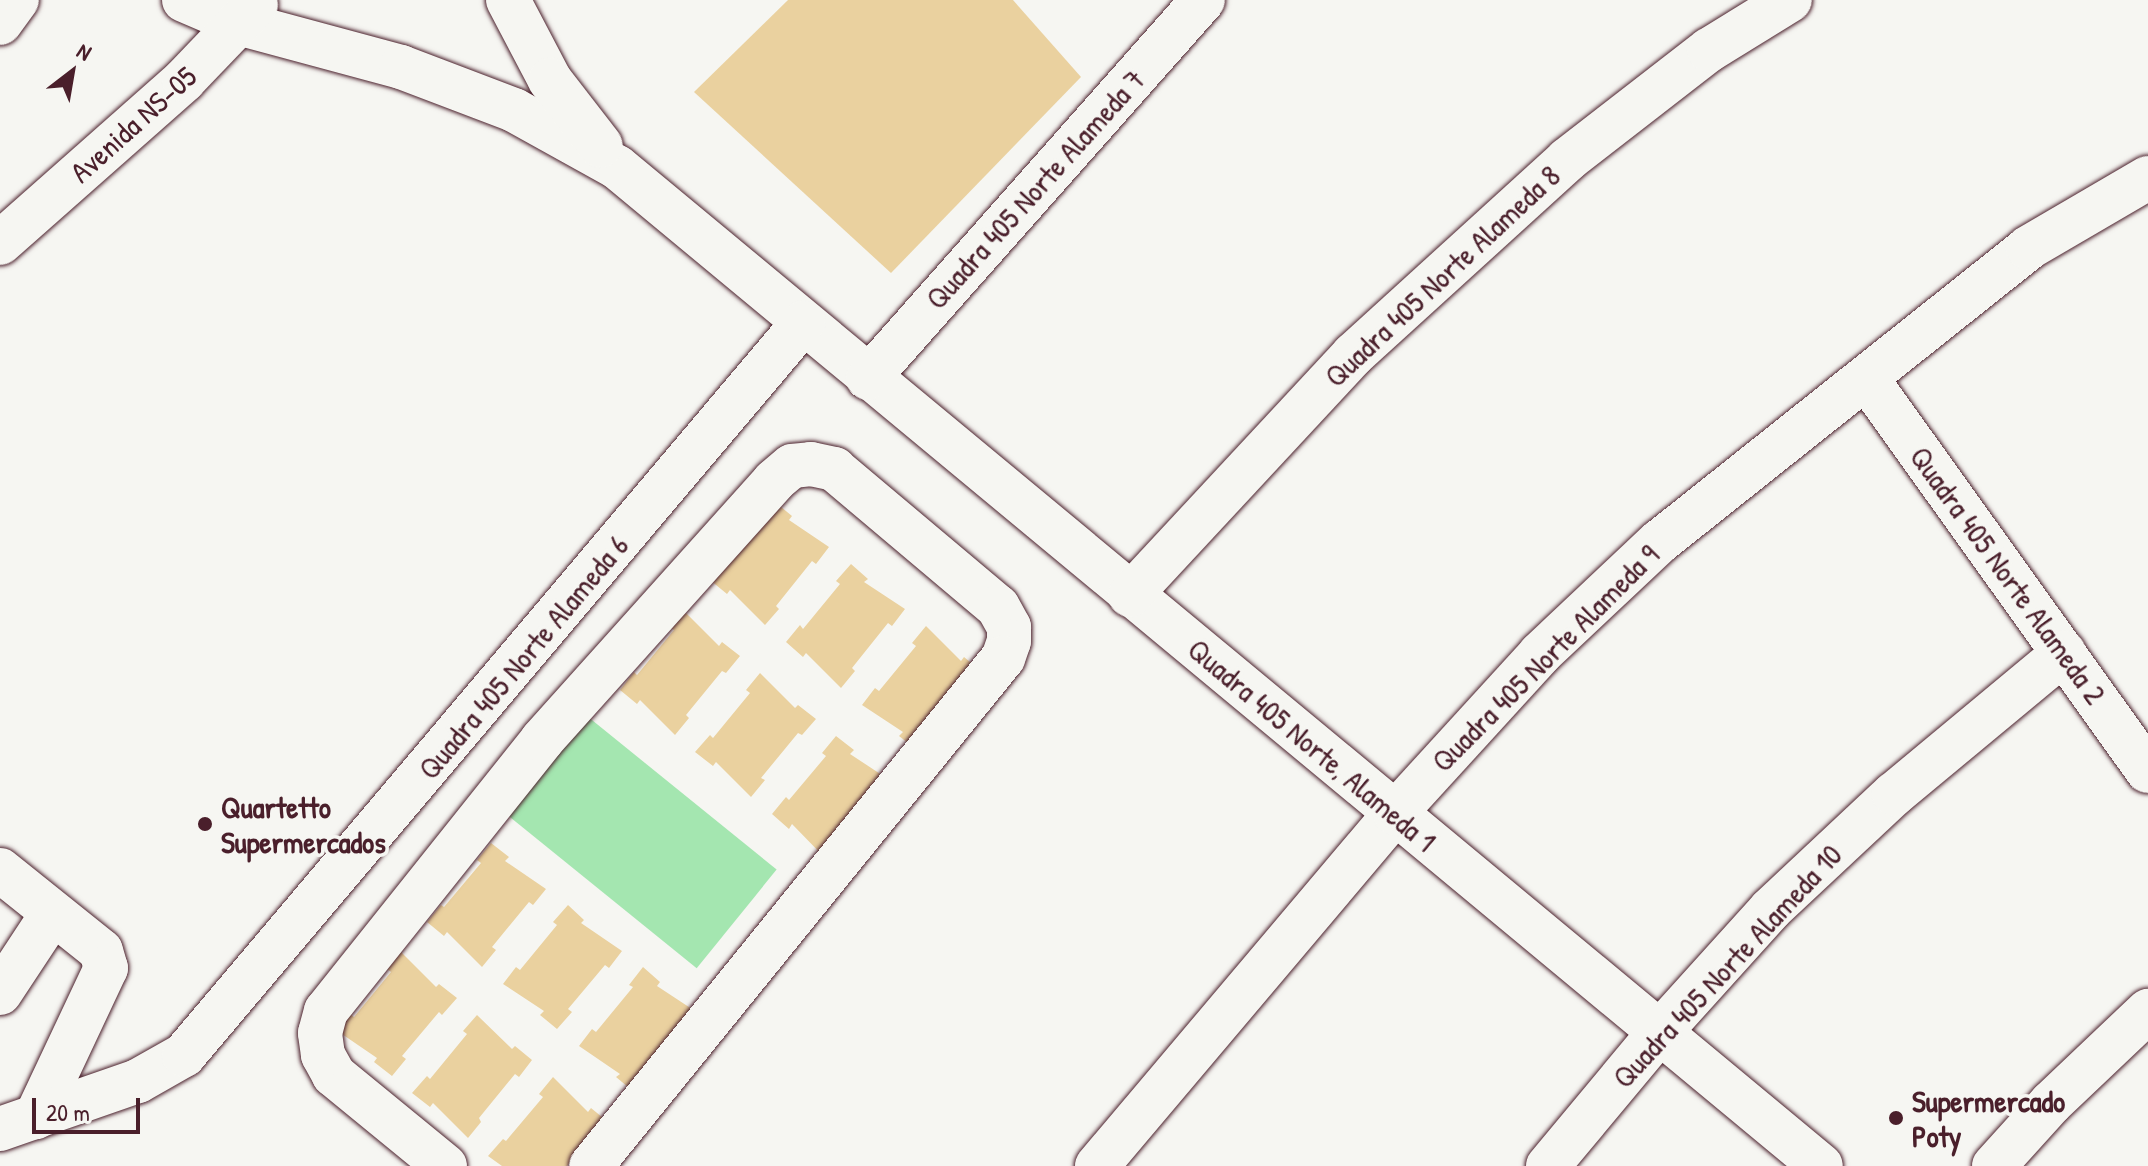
<!DOCTYPE html>
<style>
body{margin:0}
#map{position:relative;width:2148px;height:1166px;overflow:hidden;background:#f6f6f2;font-family:"Patrick Hand",sans-serif}
div>[style]{position:absolute}
[style*='--x']{left:calc(var(--x)*1px);top:calc(var(--y)*1px);width:calc(var(--w)*1px);rotate:calc(var(--a)*1deg)}
.green>*{inset:0;background:#a4e6b0;transform-origin:0 0}
.building>*{inset:0;background:#ead19f}
.roads{filter:drop-shadow(0 0 2px #4a1f2b) drop-shadow(0 0 2px #4a1f2b)}
.minor>*{height:44px;margin:-22px;padding:0 22px;transform-origin:22px;border-radius:22px;background:#f6f6f2}
.dots>*{width:22px;height:22px;translate:-50% -50%;box-sizing:border-box;border:4px solid #f6f6f2;border-radius:50%}
span{translate:-50% -50%;white-space:nowrap;text-align:center;line-height:1.15;-webkit-text-stroke:7px #f6f6f2;paint-order:stroke}
.street-label{font-size:30px;color:#4a1f2b}
.poi-label{font-size:30px;color:#4a1f2b;font-weight:700}
.left{translate:0 -50%;text-align:left}
.north{position:absolute;left:32px;top:32px;width:80px;height:80px;-webkit-text-stroke:6px #f6f6f2;paint-order:stroke;rotate:31deg;font-size:22px;font-weight:700;line-height:32px;text-align:center;color:#4a1f2b}
.north::after{content:'';display:block;margin:auto;width:28px;height:36px;background:#4a1f2b;clip-path:polygon(50% 0,100% 100%,50% 72%,0 100%)}
.scale{position:absolute;left:32px;top:1098px;width:108px;height:36px;box-sizing:border-box;border:4px solid #4a1f2b;border-top:0;padding-left:10px;font-size:24px;line-height:28px;white-space:nowrap;color:#4a1f2b;-webkit-text-stroke:6px #f6f6f2;paint-order:stroke}
</style>
<div id="map">
<div class="green">
<div style="left:587px;top:716px;width:244px;height:127px;rotate:39deg"></div>
</div>
<div class="building">
<div style="clip-path:polygon(788px 0,1013px 0,1081px 77px,891px 273px,694px 92px)"></div>
<div style="clip-path:polygon(775px 502px,792px 516px,789px 520px,829px 547px,816px 564px,812px 561px,776px 606px,779px 609px,765px 625px,730px 590px,727px 594px,710px 580px)"></div>
<div style="clip-path:polygon(851px 564px,868px 579px,864px 582px,905px 609px,892px 626px,888px 623px,852px 668px,855px 671px,841px 688px,806px 653px,803px 657px,786px 642px,800px 625px,803px 629px,840px 584px,836px 581px)"></div>
<div style="clip-path:polygon(684px 611px,719px 646px,722px 642px,740px 656px,726px 673px,722px 671px,686px 715px,689px 718px,675px 735px,640px 700px,637px 704px,620px 690px,634px 672px,637px 675px,674px 630px,671px 628px)"></div>
<div style="clip-path:polygon(926px 626px,961px 661px,964px 657px,982px 672px,917px 750px,899px 736px,903px 732px,862px 705px,875px 688px,879px 691px,916px 646px,912px 643px)"></div>
<div style="clip-path:polygon(760px 673px,795px 708px,798px 705px,816px 719px,802px 735px,798px 733px,761px 778px,765px 780px,751px 797px,716px 762px,713px 766px,695px 752px,710px 735px,713px 738px,750px 693px,746px 690px)"></div>
<div style="clip-path:polygon(836px 736px,854px 750px,850px 754px,891px 781px,827px 860px,792px 824px,789px 829px,772px 814px,786px 797px,789px 800px,826px 756px,822px 753px)"></div>
<div style="clip-path:polygon(491px 843px,509px 857px,505px 861px,546px 889px,533px 905px,529px 902px,492px 947px,496px 950px,482px 967px,447px 932px,444px 936px,427px 922px,441px 905px,444px 907px,481px 863px,477px 860px)"></div>
<div style="clip-path:polygon(568px 905px,584px 920px,581px 923px,622px 951px,609px 968px,605px 965px,568px 1009px,572px 1012px,557px 1029px,540px 1015px,544px 1011px,503px 984px,516px 967px,520px 970px,557px 925px,553px 922px)"></div>
<div style="clip-path:polygon(401px 952px,436px 987px,439px 984px,457px 998px,442px 1015px,439px 1012px,402px 1056px,406px 1059px,392px 1076px,374px 1062px,377px 1058px,336px 1030px,350px 1014px,354px 1017px,391px 972px,387px 969px)"></div>
<div style="clip-path:polygon(643px 967px,660px 982px,657px 986px,698px 1013px,634px 1092px,616px 1077px,620px 1074px,579px 1046px,592px 1029px,596px 1032px,633px 987px,629px 985px)"></div>
<div style="clip-path:polygon(477px 1015px,512px 1049px,515px 1046px,532px 1060px,519px 1077px,515px 1074px,479px 1118px,481px 1122px,468px 1138px,433px 1103px,430px 1107px,412px 1093px,427px 1076px,430px 1079px,467px 1034px,463px 1031px)"></div>
<div style="clip-path:polygon(553px 1077px,588px 1112px,591px 1108px,608px 1122px,591px 1136px,567px 1166px,502px 1166px,488px 1156px,503px 1139px,506px 1141px,543px 1097px,539px 1094px)"></div>
</div>
<div class="roads">
<div class="minor">
<div style="--x:184;--y:0;--w:59;--a:23.1"></div>
<div style="--x:238;--y:23;--w:169;--a:15.1"></div>
<div style="--x:401;--y:67;--w:121;--a:20.8"></div>
<div style="--x:514;--y:110;--w:118;--a:29"></div>
<div style="--x:617;--y:167;--w:1564;--a:39.68"></div>
<div style="--x:508;--y:0;--w:90;--a:62.3"></div>
<div style="--x:550;--y:80;--w:83;--a:52.3"></div>
<div style="--x:0;--y:23;--w:29;--a:-54"></div>
<div style="--x:0;--y:243;--w:246;--a:-41.5"></div>
<div style="--x:184;--y:80;--w:104;--a:-46.2"></div>
<div style="--x:868;--y:378;--w:505;--a:-48.45"></div>
<div style="--x:1867;--y:379;--w:482;--a:54.4"></div>
<div style="--x:1130;--y:595;--w:328;--a:-47.1"></div>
<div style="--x:1353;--y:355;--w:290;--a:-42.3"></div>
<div style="--x:1567;--y:160;--w:180;--a:-37.8"></div>
<div style="--x:1709;--y:50;--w:95;--a:-31.7"></div>
<div style="--x:0;--y:870;--w:129;--a:38.7"></div>
<div style="--x:101;--y:951;--w:18;--a:74"></div>
<div style="--x:106;--y:968;--w:165;--a:115.2"></div>
<div style="--x:0;--y:993;--w:95;--a:-56.6"></div>
<div style="--x:0;--y:1129;--w:146;--a:-19.2"></div>
<div style="--x:138;--y:1081;--w:53;--a:-29.5"></div>
<div style="--x:184;--y:1055;--w:959;--a:-49.78"></div>
<div style="--x:445;--y:1166;--w:144;--a:-140.7"></div>
<div style="--x:334;--y:1075;--w:23;--a:-119"></div>
<div style="--x:323;--y:1055;--w:22;--a:-98"></div>
<div style="--x:320;--y:1033;--w:23;--a:-75"></div>
<div style="--x:326;--y:1011;--w:347;--a:-51.4"></div>
<div style="--x:542;--y:740;--w:348;--a:-48.1"></div>
<div style="--x:774;--y:481;--w:23;--a:-40"></div>
<div style="--x:792;--y:466;--w:19;--a:-6"></div>
<div style="--x:811;--y:464;--w:24;--a:12"></div>
<div style="--x:834;--y:469;--w:214;--a:40.1"></div>
<div style="--x:998;--y:607;--w:23;--a:61"></div>
<div style="--x:1009;--y:627;--w:14;--a:90"></div>
<div style="--x:1009;--y:641;--w:18;--a:109"></div>
<div style="--x:1003;--y:658;--w:654;--a:129.04"></div>
<div style="--x:1097;--y:1166;--w:462;--a:-49.8"></div>
<div style="--x:1395;--y:813;--w:215;--a:-47.6"></div>
<div style="--x:1540;--y:654;--w:163;--a:-43.3"></div>
<div style="--x:1659;--y:542;--w:472;--a:-38.5"></div>
<div style="--x:2028;--y:248;--w:139;--a:-30.3"></div>
<div style="--x:1548;--y:1166;--w:173;--a:-50.2"></div>
<div style="--x:1659;--y:1033;--w:167;--a:-47.9"></div>
<div style="--x:1771;--y:909;--w:168;--a:-43.1"></div>
<div style="--x:1894;--y:794;--w:221;--a:-39.7"></div>
<div style="--x:1994;--y:1166;--w:85;--a:-47.9"></div>
<div style="--x:2051;--y:1103;--w:134;--a:-43.5"></div>
</div>
</div>
<div class="dots">
<div style="left:205px;top:824px;background:#4a1f2b"></div>
<div style="left:1896px;top:1118px;background:#4a1f2b"></div>
</div>
<div class="street-label">
<span style="left:133px;top:124px;rotate:-42deg">Avenida NS-05</span>
<span style="left:1035px;top:189px;rotate:-48deg">Quadra 405 Norte Alameda 7</span>
<span style="left:1442px;top:276px;rotate:-43deg">Quadra 405 Norte Alameda 8</span>
<span style="left:2008px;top:575px;rotate:54deg">Quadra 405 Norte Alameda 2</span>
<span style="left:523px;top:657px;rotate:-50deg">Quadra 405 Norte Alameda 6</span>
<span style="left:1545px;top:658px;rotate:-45deg">Quadra 405 Norte Alameda 9</span>
<span style="left:1312px;top:745px;rotate:40deg">Quadra 405 Norte, Alameda 1</span>
<span style="left:1727px;top:966px;rotate:-47deg">Quadra 405 Norte Alameda 10</span>
</div>
<div class="poi-label">
<span class="left" style="left:221px;top:824px">Quartetto<br>Supermercados</span>
<span class="left" style="left:1912px;top:1118px">Supermercado<br>Poty</span>
</div>
<div class="north">N</div>
<div class="scale">20 m</div>
</div>
